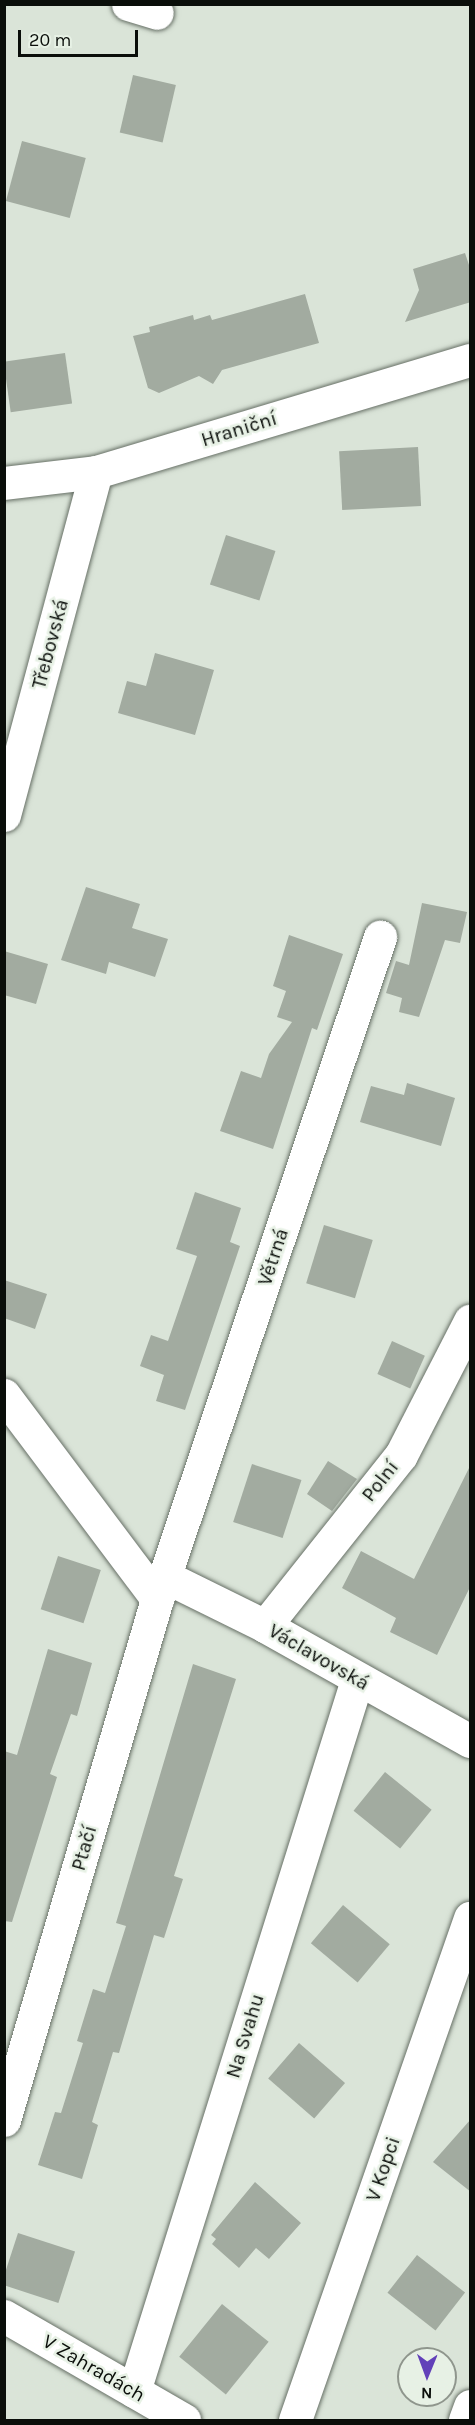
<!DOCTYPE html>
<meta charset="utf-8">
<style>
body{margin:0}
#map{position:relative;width:475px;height:2425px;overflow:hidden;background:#dae4d8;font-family:Karla,sans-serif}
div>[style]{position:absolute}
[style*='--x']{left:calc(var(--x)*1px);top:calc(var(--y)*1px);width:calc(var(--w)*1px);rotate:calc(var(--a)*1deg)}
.building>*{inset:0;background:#a2aba0;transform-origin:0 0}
.roads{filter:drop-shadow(0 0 2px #677066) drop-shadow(0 0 2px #677066)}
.street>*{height:33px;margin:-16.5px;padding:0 16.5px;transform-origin:16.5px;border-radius:16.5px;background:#fff}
span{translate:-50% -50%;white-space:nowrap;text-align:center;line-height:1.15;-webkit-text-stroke:5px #e7f1e5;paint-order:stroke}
.street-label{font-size:20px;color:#0a0e0a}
.frame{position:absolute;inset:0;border:6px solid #0a0e0a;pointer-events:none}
.north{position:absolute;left:397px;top:2347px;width:60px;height:60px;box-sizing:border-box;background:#e7f1e5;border:2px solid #8f968d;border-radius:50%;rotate:181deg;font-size:16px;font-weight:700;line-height:24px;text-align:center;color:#0a0e0a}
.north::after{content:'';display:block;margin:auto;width:21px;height:27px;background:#6241b9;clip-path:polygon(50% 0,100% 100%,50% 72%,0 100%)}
.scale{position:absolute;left:18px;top:30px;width:120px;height:27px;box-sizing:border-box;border:3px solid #0a0e0a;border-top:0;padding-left:8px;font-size:18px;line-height:21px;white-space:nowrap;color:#0a0e0a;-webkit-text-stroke:4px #e7f1e5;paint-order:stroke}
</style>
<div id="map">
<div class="building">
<div style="left:133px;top:75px;width:44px;height:59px;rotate:13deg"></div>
<div style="left:22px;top:141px;width:66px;height:62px;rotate:15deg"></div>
<div style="clip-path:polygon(465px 253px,471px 271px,471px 302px,405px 322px,419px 290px,413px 269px)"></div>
<div style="clip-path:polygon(305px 294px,319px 343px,222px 370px,213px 384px,199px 376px,159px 393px,148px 388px,133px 336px,150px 332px,149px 327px,193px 315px,194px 320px,210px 315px,212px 320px)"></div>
<div style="left:65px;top:353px;width:51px;height:62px;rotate:82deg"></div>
<div style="left:418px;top:447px;width:59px;height:79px;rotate:87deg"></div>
<div style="left:226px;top:535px;width:52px;height:52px;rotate:18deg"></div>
<div style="clip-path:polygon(155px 653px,214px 670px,195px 735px,118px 713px,127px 681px,146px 686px)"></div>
<div style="clip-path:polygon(86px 887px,140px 904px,132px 928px,168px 939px,155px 977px,109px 962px,106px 974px,61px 960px)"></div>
<div style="clip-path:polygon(422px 903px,467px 912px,460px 943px,445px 940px,419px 1017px,399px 1012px,402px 998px,386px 993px,396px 961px,409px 965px)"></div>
<div style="clip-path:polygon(289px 935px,343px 954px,317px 1030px,312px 1028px,273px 1149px,220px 1131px,241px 1071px,261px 1078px,269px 1054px,292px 1022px,277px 1017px,286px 991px,273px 986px)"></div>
<div style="clip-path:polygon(4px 951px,48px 964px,36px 1004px,4px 995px)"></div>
<div style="clip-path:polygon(407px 1083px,455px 1098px,441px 1146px,360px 1122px,371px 1086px,404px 1095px)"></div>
<div style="clip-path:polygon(195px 1192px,241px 1208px,230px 1242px,240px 1246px,185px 1410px,156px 1401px,164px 1375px,140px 1366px,151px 1335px,168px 1341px,197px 1256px,176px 1249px)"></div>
<div style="left:324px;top:1225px;width:51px;height:61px;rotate:17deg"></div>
<div style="clip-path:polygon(4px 1280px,47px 1294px,35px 1329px,4px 1318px)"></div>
<div style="left:392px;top:1341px;width:36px;height:36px;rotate:24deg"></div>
<div style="clip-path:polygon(328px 1461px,357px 1479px,332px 1511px,307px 1494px)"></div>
<div style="left:252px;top:1464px;width:52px;height:61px;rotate:18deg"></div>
<div style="clip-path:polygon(471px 1464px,471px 1585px,437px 1655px,390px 1632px,396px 1618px,342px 1588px,361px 1551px,414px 1579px)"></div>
<div style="left:58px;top:1556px;width:45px;height:56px;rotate:18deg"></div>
<div style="clip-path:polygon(48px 1649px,92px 1663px,77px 1716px,71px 1714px,50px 1774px,57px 1777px,12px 1922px,4px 1921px,4px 1751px,17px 1755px)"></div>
<div style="clip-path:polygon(193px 1664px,236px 1679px,174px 1876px,183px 1879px,164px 1938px,154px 1935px,119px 2053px,113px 2052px,92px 2122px,98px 2125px,82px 2179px,38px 2165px,55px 2112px,61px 2113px,83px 2043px,77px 2041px,93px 1989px,105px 1993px,126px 1926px,116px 1923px)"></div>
<div style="left:385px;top:1772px;width:60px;height:50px;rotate:39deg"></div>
<div style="left:343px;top:1905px;width:61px;height:50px;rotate:40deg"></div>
<div style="left:299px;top:2043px;width:61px;height:47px;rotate:41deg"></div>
<div style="clip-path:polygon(471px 2119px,471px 2192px,433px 2162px)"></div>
<div style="clip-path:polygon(255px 2182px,301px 2223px,269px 2259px,256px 2248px,239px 2268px,212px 2244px,216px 2239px,211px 2235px)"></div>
<div style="left:18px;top:2233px;width:60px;height:54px;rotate:18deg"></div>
<div style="left:417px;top:2255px;width:61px;height:48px;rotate:38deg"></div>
<div style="left:222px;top:2304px;width:60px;height:68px;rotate:39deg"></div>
</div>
<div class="roads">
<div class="street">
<div style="--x:128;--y:4;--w:30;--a:17"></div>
<div style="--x:4;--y:483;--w:93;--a:-6.8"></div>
<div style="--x:96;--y:472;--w:390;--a:-16.7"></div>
<div style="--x:4;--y:815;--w:355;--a:-75"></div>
<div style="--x:4;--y:1395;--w:255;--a:53.1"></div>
<div style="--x:166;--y:1577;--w:110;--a:26.3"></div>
<div style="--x:265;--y:1626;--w:235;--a:29.3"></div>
<div style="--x:265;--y:1626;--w:218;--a:-51.5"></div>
<div style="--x:401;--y:1455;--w:151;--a:-62.8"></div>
<div style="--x:4;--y:2120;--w:543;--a:-73.63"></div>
<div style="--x:157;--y:1599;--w:699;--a:-71.38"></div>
<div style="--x:4;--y:2316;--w:208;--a:30"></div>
<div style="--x:134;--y:2391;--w:745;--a:-72.59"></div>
<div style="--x:295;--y:2420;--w:532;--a:-70.78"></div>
<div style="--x:465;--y:2420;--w:15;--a:-70"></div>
</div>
</div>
<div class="street-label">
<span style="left:239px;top:429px;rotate:-17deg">Hraniční</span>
<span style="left:50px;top:644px;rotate:-75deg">Třebovská</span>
<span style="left:273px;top:1257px;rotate:-72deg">Větrná</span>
<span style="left:380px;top:1481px;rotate:-52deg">Polní</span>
<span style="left:319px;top:1657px;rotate:30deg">Václavovská</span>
<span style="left:84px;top:1848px;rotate:-74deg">Ptačí</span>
<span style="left:245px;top:2036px;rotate:-73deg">Na Svahu</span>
<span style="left:383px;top:2169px;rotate:-71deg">V Kopci</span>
<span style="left:94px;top:2368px;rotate:30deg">V Zahradách</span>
</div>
<div class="frame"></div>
<div class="north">N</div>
<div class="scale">20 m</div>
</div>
